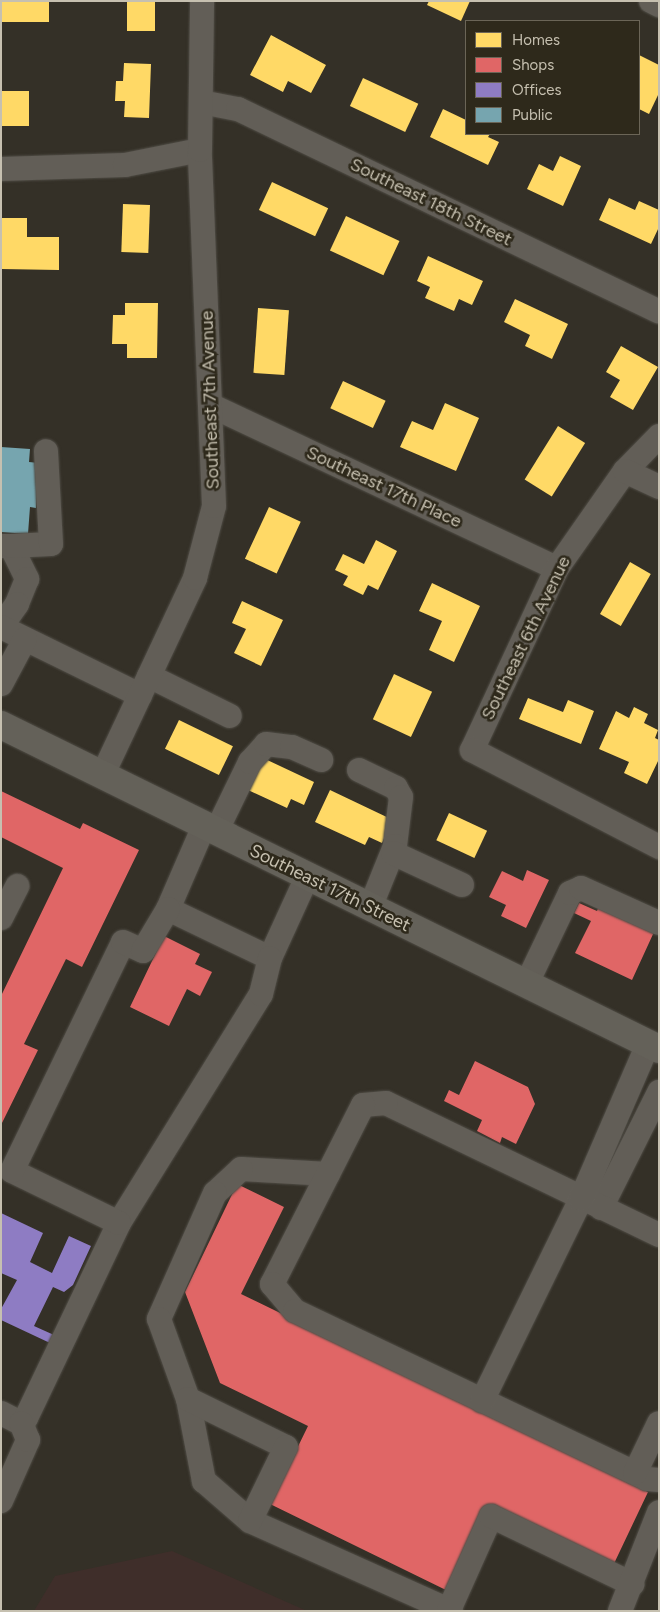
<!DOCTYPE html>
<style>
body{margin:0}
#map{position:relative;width:660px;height:1612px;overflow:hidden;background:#343027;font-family:Figtree,sans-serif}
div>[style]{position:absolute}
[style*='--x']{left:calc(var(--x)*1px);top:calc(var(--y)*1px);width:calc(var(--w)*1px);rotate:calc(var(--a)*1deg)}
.green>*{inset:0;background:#3f2e2a}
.homes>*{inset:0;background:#ffd966;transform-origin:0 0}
.shops>*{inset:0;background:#e06666}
.offices>*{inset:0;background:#8e7cc3}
.public>*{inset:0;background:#76a5af}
.roads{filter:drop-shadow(0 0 1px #4f4c45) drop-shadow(0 0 1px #4f4c45)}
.minor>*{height:24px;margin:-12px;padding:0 12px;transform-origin:12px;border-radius:12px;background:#625e57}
.major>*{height:28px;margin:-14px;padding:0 14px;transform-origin:14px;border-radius:14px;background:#646159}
span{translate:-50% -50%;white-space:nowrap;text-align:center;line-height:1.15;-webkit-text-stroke:5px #2e291b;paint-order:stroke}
.street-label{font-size:18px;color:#c6c0b0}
.frame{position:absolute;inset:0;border:2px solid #c6c0b0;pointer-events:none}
.legend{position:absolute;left:465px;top:20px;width:175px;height:115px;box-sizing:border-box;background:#2e291b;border:1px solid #6b6557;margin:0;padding:6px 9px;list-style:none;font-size:15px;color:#c6c0b0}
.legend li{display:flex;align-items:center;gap:10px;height:25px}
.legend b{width:25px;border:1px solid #6b6557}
</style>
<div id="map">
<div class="green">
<div style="clip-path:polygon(172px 1551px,307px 1611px,34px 1611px,55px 1576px)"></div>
</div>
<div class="homes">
<div style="left:1px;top:1px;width:48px;height:21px"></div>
<div style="left:127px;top:1px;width:28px;height:30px"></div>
<div style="clip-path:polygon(429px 1px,470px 1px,461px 21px,427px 5px)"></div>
<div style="clip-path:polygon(271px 35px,326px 65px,311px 93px,288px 81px,283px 92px,250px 75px)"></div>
<div style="clip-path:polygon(639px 55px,659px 65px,659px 93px,649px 114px,639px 109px)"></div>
<div style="clip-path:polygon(124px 63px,151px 64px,149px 118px,124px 117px,125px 101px,115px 101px,116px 81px,123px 81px)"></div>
<div style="left:363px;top:78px;width:61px;height:31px;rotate:25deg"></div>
<div style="left:29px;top:91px;width:35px;height:28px;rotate:90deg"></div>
<div style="clip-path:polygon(443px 109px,466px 120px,466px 134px,490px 134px,488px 137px,499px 142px,488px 165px,430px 137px)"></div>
<div style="clip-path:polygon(560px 156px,581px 166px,563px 206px,527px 189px,539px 164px,553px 171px)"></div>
<div style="left:272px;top:182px;width:62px;height:31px;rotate:25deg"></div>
<div style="clip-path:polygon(609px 198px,635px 210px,639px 201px,659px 210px,659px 227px,651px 244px,599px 220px)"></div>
<div style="left:123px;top:204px;width:27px;height:48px;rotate:2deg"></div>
<div style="left:346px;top:216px;width:59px;height:38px;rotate:25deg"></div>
<div style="clip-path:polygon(2px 218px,27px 218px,27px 237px,59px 237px,59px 270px,1px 269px)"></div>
<div style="clip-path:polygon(428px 256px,483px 281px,472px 305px,459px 299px,454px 311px,425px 298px,430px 287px,417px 281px)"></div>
<div style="clip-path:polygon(515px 299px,568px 324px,552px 359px,525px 346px,530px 335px,504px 322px)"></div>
<div style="clip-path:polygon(125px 303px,158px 303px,157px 358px,127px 358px,127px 344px,112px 344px,113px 315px,125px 315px)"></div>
<div style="left:258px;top:308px;width:31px;height:65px;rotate:4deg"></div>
<div style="clip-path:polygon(621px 346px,658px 367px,633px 410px,610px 397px,620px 380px,606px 372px)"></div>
<div style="left:343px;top:381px;width:47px;height:30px;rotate:25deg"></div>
<div style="clip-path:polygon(445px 403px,479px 418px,456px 471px,400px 447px,412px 421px,433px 430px)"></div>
<div style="left:558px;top:426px;width:32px;height:63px;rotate:32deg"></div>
<div style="left:269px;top:507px;width:35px;height:57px;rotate:25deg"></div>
<div style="clip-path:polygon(376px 540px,397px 551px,378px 590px,368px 585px,363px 595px,343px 585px,348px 576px,335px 570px,343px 554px,364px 564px)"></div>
<div style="left:630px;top:562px;width:24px;height:60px;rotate:30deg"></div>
<div style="clip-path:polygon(432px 583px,480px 606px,454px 662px,429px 650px,442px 621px,419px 611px)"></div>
<div style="clip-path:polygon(242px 601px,283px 620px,261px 666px,234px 653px,246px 629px,232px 623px)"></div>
<div style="left:394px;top:674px;width:42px;height:50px;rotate:25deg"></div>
<div style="clip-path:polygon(528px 698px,563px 712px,568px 700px,594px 711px,581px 744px,519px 719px)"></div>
<div style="clip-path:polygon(634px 707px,648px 714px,644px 723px,658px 730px,655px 738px,659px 740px,659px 759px,647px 784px,624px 773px,629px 762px,599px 749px,616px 711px,629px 718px)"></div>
<div style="left:179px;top:720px;width:60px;height:32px;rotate:26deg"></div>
<div style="clip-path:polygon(263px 758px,314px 782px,304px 805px,291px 799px,287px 808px,248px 790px)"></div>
<div style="clip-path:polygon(330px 790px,393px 820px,382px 843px,369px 837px,365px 845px,315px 822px)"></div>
<div style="left:449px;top:813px;width:42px;height:30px;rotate:25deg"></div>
</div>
<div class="shops">
<div style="clip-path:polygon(1px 791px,80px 829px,83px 823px,139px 850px,82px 967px,66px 959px,24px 1044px,38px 1050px,1px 1125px,1px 996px,63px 868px,1px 837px)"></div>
<div style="clip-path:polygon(527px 870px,549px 880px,526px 928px,501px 916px,506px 905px,489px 897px,502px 871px,523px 881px)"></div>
<div style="clip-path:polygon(579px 903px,597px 911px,599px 906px,654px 932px,632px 980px,575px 953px,591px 921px,574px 913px)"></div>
<div style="clip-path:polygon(164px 936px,200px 954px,195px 964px,212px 972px,200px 996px,187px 989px,169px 1026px,130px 1007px)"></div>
<div style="clip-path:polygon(475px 1061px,528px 1087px,535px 1104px,516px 1144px,502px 1137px,500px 1143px,477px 1131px,482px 1120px,444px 1101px,449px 1090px,459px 1095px)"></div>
<div style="clip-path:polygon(237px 1184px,284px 1207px,241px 1294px,648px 1492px,610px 1572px,489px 1513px,450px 1592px,270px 1504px,308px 1426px,220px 1383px,185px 1292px)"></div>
</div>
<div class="offices">
<div style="clip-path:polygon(1px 1213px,43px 1233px,30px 1262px,52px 1273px,69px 1236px,91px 1246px,73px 1285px,64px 1292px,53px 1287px,34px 1326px,54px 1335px,50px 1343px,1px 1320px,1px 1309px,17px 1280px,1px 1273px)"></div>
</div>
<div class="public">
<div style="clip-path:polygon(1px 447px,30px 449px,29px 462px,39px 463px,36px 508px,30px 507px,28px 534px,1px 532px)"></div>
</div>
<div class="roads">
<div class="minor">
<div style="--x:651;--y:1;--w:9;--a:27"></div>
<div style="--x:201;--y:102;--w:38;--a:11"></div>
<div style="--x:238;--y:109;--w:467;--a:25.7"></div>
<div style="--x:1;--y:169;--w:124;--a:-1.8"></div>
<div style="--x:125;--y:165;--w:76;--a:-11.3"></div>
<div style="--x:212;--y:406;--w:381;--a:25.2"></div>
<div style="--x:659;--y:436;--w:49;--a:134.2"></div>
<div style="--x:625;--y:471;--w:118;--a:125"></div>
<div style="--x:557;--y:568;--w:201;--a:115"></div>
<div style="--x:472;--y:750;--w:211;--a:27.4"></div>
<div style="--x:625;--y:471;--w:38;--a:25"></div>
<div style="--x:1;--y:546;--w:10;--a:0"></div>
<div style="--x:11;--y:546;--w:37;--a:64"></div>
<div style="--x:27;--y:579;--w:27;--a:112"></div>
<div style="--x:17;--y:604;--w:28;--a:125"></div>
<div style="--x:11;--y:546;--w:40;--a:-2.9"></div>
<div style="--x:51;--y:544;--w:93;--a:-93.1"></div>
<div style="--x:1;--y:627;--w:155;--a:26.1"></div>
<div style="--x:149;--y:676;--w:90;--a:26.3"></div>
<div style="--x:1;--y:684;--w:51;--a:-61.9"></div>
<div style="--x:359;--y:770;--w:41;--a:25.9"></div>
<div style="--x:396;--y:788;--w:10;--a:61"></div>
<div style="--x:401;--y:797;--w:49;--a:97"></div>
<div style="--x:395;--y:846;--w:67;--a:112"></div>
<div style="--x:102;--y:776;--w:219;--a:-64.8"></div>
<div style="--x:195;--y:578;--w:74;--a:-75.2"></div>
<div style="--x:214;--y:506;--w:356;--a:-92.3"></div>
<div style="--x:200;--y:150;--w:149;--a:-89.2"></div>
<div style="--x:204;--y:826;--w:90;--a:113.4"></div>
<div style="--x:168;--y:909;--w:113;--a:25.7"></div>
<div style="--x:270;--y:958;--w:89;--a:-65.4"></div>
<div style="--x:216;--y:832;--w:78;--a:-64.1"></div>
<div style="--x:250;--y:762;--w:24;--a:-48"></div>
<div style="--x:266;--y:744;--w:26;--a:7"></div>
<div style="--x:292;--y:747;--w:32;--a:24"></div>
<div style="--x:393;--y:853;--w:76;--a:24.9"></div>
<div style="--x:1;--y:918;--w:36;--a:-63"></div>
<div style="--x:526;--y:985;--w:102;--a:-64.4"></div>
<div style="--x:570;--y:893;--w:12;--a:-24"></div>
<div style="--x:581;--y:888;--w:85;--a:24.2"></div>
<div style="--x:328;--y:1174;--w:87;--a:-176.7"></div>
<div style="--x:241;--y:1169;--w:35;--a:137"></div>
<div style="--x:215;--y:1193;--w:138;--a:114"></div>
<div style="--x:159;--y:1319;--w:85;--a:70.1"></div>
<div style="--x:188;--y:1399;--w:84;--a:79"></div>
<div style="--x:204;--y:1481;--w:61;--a:41"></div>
<div style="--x:250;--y:1521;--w:220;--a:24.1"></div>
<div style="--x:601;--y:1208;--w:130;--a:-63.4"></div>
<div style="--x:119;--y:1223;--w:269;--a:-58.2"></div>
<div style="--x:261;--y:994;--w:37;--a:-76"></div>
<div style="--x:659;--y:1235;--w:303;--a:-154.2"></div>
<div style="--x:386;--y:1103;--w:23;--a:175"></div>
<div style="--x:363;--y:1105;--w:201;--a:116.9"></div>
<div style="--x:272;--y:1284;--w:35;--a:50"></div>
<div style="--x:295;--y:1311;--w:390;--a:25.5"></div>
<div style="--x:647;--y:1479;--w:12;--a:5"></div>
<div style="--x:188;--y:1399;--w:109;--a:26.1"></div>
<div style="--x:286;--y:1447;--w:82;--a:115.9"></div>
<div style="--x:482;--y:1401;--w:225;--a:-63.9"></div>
<div style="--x:581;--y:1199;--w:169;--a:-66.6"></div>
<div style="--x:1;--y:1413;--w:22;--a:27"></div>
<div style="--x:21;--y:1423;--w:7;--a:-45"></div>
<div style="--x:26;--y:1418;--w:216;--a:-64.5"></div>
<div style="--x:119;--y:1223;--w:119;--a:-154.1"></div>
<div style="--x:12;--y:1171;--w:254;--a:-64.1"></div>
<div style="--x:123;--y:942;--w:22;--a:24"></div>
<div style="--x:143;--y:951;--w:49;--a:-59.2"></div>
<div style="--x:635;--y:1473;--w:55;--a:-64.4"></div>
<div style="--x:1;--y:1501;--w:67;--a:-66.1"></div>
<div style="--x:28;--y:1440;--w:18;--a:-112"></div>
<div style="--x:449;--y:1610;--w:103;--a:-65.9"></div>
<div style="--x:491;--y:1516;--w:157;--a:25.7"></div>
<div style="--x:620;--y:1611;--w:106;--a:-68.5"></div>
</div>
<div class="major">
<div style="--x:1;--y:725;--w:733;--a:26.22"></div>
</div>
</div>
<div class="street-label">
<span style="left:431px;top:202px;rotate:26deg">Southeast 18th Street</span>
<span style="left:210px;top:400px;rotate:-92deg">Southeast 7th Avenue</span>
<span style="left:384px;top:487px;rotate:25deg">Southeast 17th Place</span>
<span style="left:526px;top:638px;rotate:-64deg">Southeast 6th Avenue</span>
<span style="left:330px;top:888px;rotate:26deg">Southeast 17th Street</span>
</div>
<div class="frame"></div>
<ul class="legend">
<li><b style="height:14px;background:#ffd966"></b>Homes</li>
<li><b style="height:14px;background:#e06666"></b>Shops</li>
<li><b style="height:14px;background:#8e7cc3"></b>Offices</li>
<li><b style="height:14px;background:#76a5af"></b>Public</li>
</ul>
</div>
